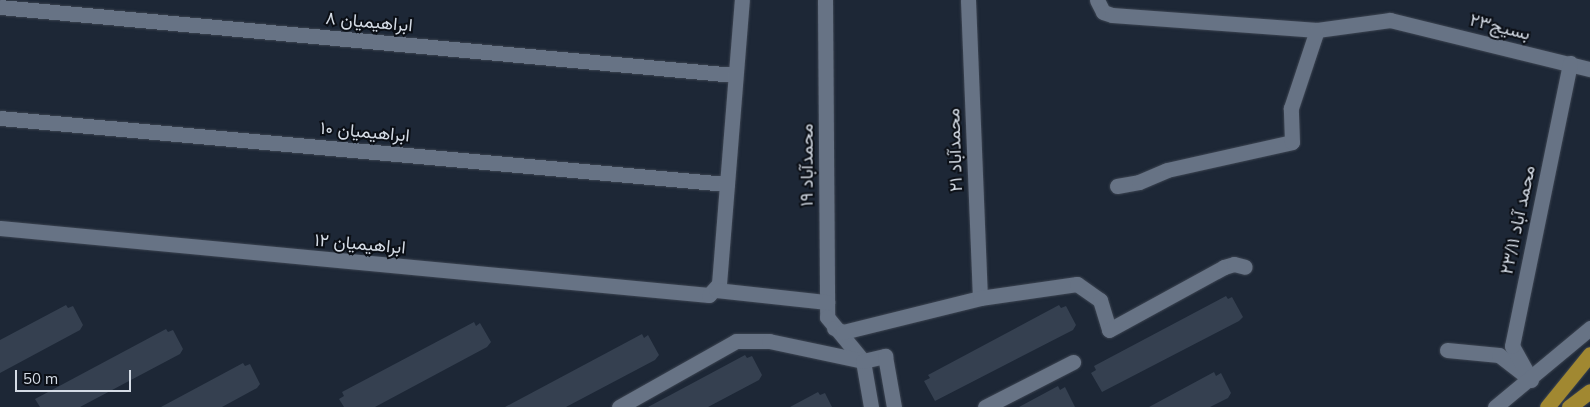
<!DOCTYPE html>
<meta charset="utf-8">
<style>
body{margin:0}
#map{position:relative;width:1590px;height:407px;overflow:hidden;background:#1d2736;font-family:Mulish,Vazirmatn,sans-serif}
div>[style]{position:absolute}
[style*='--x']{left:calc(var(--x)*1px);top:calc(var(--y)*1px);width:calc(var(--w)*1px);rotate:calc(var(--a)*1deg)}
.building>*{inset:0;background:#354050}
.roads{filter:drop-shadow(0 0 1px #3c4451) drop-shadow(0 0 1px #3c4451)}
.street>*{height:15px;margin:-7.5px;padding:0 7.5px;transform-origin:7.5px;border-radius:7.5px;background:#677385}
.secondary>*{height:15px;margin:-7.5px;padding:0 7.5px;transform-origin:7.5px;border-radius:7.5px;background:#677385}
.highway>*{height:15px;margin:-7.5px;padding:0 7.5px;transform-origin:7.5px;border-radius:7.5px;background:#a18831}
span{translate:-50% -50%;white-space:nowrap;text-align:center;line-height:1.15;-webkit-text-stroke:4px #0b0f16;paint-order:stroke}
.street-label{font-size:18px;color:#d4dbe5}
.scale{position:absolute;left:15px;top:370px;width:116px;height:22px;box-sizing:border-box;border:2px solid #d4dbe5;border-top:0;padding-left:6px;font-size:15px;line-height:18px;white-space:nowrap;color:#d4dbe5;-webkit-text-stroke:4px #0b0f16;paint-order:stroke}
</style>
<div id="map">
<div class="building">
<div style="clip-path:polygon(1226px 296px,1228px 299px,1232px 297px,1243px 317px,1239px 321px,1102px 392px,1091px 373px,1096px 370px,1094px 366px)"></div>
<div style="clip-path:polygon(66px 305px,68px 308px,73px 306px,83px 325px,80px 330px,0 373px,0 340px)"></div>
<div style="clip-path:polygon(1059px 305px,1061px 308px,1066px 306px,1076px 325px,1073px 330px,935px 401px,924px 381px,930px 378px,928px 375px)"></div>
<div style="clip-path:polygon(474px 322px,476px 326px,480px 323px,491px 342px,487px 347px,375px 407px,344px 407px,339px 399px,344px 396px,342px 392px)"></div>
<div style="clip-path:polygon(166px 329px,168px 332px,173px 330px,183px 349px,180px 354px,80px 407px,40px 407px,35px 399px)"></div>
<div style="clip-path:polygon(642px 334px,644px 338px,648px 335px,659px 355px,655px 360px,566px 407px,505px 407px)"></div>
<div style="clip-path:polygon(745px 355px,747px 358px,752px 356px,762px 375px,759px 380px,708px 407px,648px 407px)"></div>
<div style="clip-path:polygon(243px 363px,245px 366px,250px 364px,260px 384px,257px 388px,222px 407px,161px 407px)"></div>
<div style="clip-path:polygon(1214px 372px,1216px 376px,1221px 373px,1231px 393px,1228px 398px,1210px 407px,1149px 407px)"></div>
<div style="clip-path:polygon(1058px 386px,1060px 390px,1065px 387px,1075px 407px,1019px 407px)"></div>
<div style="clip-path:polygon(818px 392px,820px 395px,825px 393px,832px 407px,790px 407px)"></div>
</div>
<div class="roads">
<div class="street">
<div style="--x:825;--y:0;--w:317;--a:89.6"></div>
<div style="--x:827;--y:317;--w:57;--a:50.7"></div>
<div style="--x:968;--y:0;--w:298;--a:87.7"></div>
<div style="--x:1097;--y:0;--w:13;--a:63"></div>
<div style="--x:1103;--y:12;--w:9;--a:18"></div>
<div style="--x:1112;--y:15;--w:206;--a:4.2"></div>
<div style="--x:1317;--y:30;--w:74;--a:-7.8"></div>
<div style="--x:1390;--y:20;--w:206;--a:13.8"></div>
<div style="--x:0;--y:7;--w:738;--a:5.29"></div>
<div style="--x:0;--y:118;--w:730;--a:5.19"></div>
<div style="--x:1117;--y:186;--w:22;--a:-10"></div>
<div style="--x:1139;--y:182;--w:30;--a:-23"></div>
<div style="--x:1167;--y:170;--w:128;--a:-12.6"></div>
<div style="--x:1292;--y:142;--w:34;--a:-92"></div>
<div style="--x:1291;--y:108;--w:82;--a:-71.6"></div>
<div style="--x:0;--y:228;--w:712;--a:5.4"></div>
<div style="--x:709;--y:295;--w:15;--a:-48"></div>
<div style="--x:719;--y:284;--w:285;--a:-85.4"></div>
<div style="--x:716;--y:290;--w:112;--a:6.2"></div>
<div style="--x:834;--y:328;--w:10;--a:24"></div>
<div style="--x:843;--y:332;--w:141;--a:-13.9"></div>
<div style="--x:980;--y:298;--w:98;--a:-8.2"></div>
<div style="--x:1077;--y:284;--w:28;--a:35"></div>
<div style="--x:1100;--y:300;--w:31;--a:73"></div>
<div style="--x:1109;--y:330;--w:131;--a:-28.7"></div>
<div style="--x:1224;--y:267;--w:10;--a:-17"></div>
<div style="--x:1234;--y:264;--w:11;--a:15"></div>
<div style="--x:1447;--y:350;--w:52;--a:5.5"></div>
<div style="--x:1499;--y:355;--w:34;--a:38"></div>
<div style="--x:863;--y:361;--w:47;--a:80.1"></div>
<div style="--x:1531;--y:380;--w:39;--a:-119"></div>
<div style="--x:1512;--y:346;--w:289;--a:-78.4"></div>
<div style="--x:619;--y:407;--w:134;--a:-29.4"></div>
<div style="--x:736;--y:341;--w:33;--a:0"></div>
<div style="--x:769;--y:341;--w:96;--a:12"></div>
<div style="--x:863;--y:361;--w:23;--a:-13"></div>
<div style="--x:885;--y:356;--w:52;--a:80"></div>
<div style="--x:985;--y:407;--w:99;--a:-27.1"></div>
</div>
<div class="secondary">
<div style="--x:1495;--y:407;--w:124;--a:-39.7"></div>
</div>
<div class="highway">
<div style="--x:1547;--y:407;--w:68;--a:-50.9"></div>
<div style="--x:1569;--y:407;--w:26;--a:-37"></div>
</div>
</div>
<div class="street-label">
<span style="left:369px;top:22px;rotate:5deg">ابراهیمیان ۸</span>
<span style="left:1500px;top:27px;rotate:14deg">بسیج۲۳</span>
<span style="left:365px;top:132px;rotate:5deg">ابراهیمیان ۱۰</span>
<span style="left:955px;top:150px;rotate:-92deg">محمدآباد ۲۱</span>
<span style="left:807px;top:165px;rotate:-90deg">محمدآباد ۱۹</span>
<span style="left:1518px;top:220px;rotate:-78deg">محمد آباد ۲۳/۱۱</span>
<span style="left:360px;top:244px;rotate:5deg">ابراهیمیان ۱۲</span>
</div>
<div class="scale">50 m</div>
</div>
